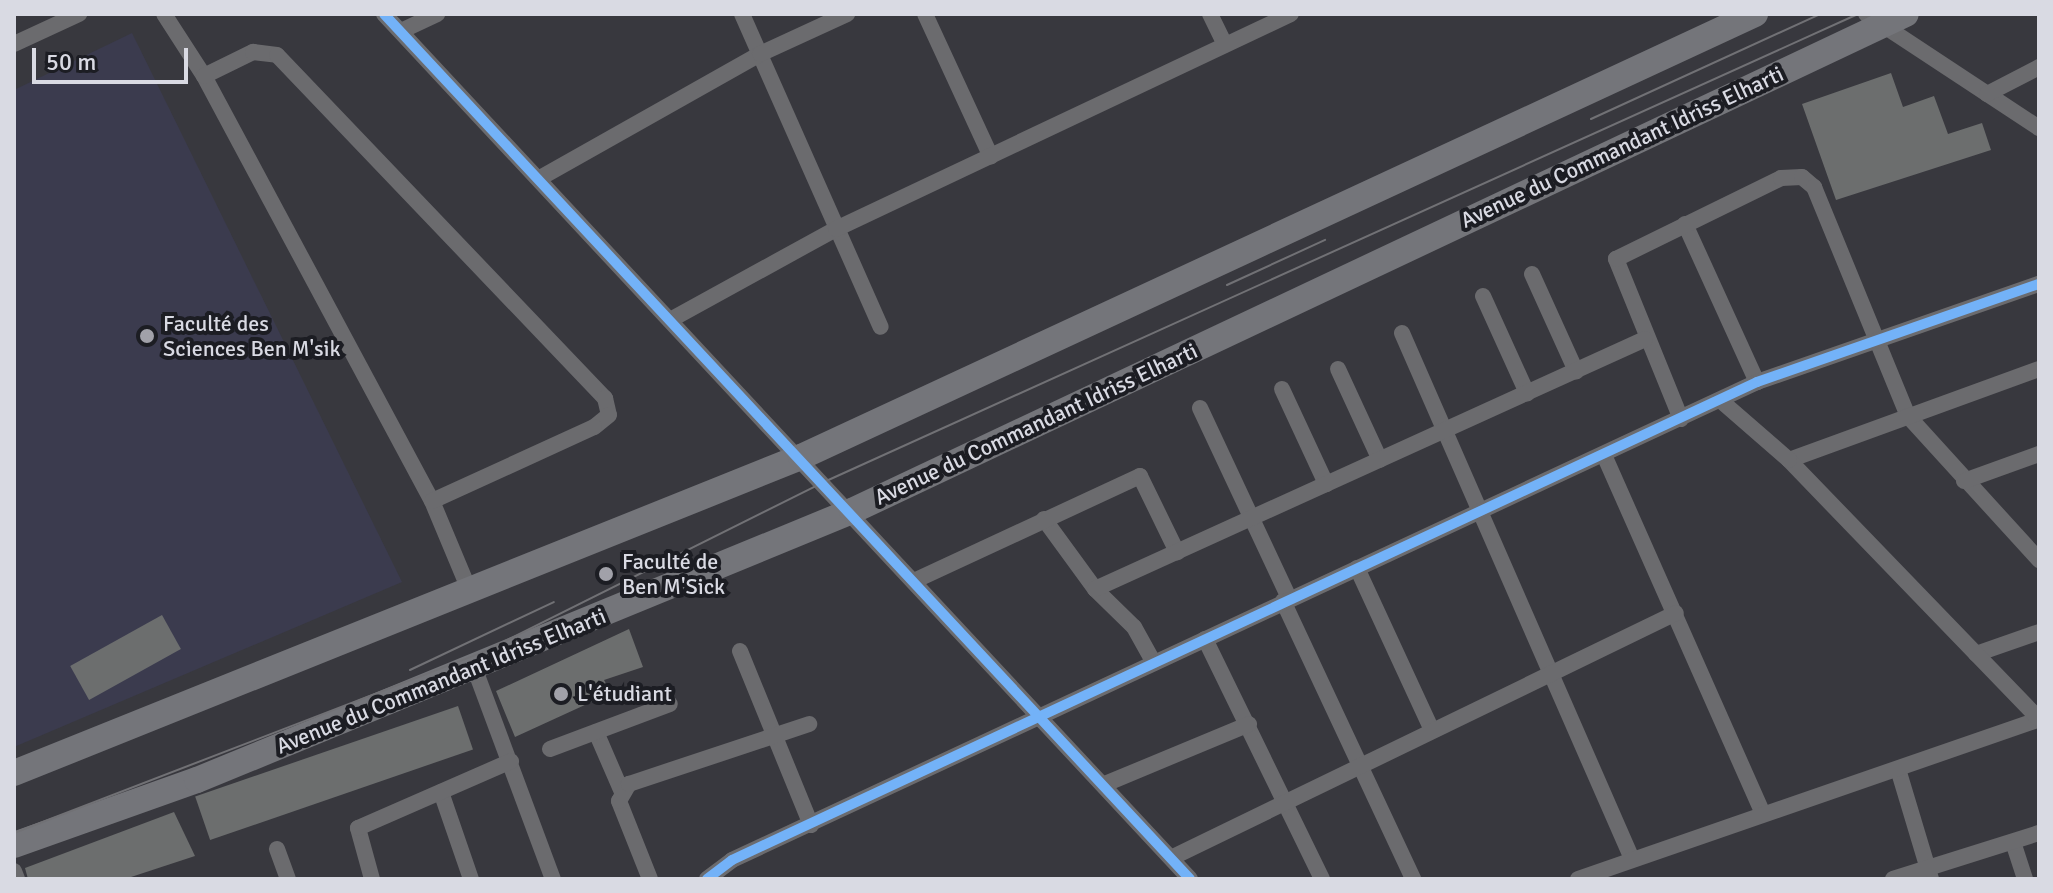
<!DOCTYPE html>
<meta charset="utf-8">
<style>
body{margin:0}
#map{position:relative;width:2053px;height:893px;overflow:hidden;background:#38383e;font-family:Signika,sans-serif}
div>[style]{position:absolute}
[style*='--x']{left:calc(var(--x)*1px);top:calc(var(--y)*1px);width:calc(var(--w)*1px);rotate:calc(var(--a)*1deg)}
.built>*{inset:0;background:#3b3b4e}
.building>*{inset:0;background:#6c6e6e;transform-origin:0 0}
.minor>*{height:16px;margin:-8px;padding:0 8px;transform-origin:8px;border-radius:8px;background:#6b6b6e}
.primary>*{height:26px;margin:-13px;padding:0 13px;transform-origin:13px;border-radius:13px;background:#74757a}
.tram>*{height:2px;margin:-1px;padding:0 1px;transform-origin:1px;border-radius:1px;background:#717175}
.cycleway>*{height:10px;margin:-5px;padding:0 5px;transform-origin:5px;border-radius:5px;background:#73b2f8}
.dots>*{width:22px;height:22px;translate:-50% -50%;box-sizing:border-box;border:4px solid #1c1d23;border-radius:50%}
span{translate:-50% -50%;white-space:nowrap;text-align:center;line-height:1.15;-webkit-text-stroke:8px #1c1d23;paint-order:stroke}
.street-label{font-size:22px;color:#d9dae3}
.poi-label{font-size:22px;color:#d9dae3}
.left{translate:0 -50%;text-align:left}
.frame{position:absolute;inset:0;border:16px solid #d9dae3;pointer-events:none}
.scale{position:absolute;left:32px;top:48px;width:156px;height:36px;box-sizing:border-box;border:4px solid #d9dae3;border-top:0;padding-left:10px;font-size:24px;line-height:28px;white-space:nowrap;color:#d9dae3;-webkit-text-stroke:6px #1c1d23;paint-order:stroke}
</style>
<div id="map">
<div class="built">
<div style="clip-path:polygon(132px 33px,402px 582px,14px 747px,14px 90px)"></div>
</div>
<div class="building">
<div style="clip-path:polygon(1891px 73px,1903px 107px,1934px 96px,1948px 134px,1982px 123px,1991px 150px,1836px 200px,1802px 104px)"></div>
<div style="left:162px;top:615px;width:39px;height:105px;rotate:61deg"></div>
<div style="clip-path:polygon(629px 629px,643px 667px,604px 680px,611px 693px,515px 737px,496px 691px)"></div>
<div style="left:458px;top:706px;width:46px;height:278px;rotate:71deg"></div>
<div style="clip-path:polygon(174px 812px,195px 856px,125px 879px,28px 879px,25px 868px)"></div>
</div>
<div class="minor">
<div style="--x:164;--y:14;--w:74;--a:57.2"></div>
<div style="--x:204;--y:76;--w:482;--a:61.8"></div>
<div style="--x:432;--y:501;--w:99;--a:67.3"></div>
<div style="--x:384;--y:14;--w:1182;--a:47.02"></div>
<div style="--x:742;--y:14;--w:342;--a:66.1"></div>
<div style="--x:925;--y:14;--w:157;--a:65.2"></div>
<div style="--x:1210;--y:14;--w:34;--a:64"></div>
<div style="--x:1866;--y:14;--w:207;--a:33.4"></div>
<div style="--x:401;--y:31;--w:40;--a:-25"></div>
<div style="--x:14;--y:44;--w:72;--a:-24.8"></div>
<div style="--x:204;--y:76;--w:55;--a:-26.1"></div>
<div style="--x:253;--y:52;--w:24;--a:7"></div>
<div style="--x:277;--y:55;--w:475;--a:46.3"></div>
<div style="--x:605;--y:398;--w:17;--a:77"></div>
<div style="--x:609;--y:415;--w:19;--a:141"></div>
<div style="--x:594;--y:427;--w:178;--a:155.4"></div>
<div style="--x:1987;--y:94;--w:59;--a:-27.4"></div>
<div style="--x:540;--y:178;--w:253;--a:-29.4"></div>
<div style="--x:760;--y:54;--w:96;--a:-24.7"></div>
<div style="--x:1685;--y:224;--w:174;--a:65.5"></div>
<div style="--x:1532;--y:274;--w:107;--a:65.6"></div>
<div style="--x:1483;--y:296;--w:107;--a:65.6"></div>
<div style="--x:672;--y:319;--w:187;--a:-28.8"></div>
<div style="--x:836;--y:229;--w:503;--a:-25.29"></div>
<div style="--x:1402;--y:333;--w:574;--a:66.38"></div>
<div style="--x:1338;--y:369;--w:100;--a:65.2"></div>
<div style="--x:1282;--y:389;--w:105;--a:65.1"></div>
<div style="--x:1200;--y:408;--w:210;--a:64.9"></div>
<div style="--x:1681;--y:419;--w:173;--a:-112.1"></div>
<div style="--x:1616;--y:259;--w:184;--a:-26.1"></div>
<div style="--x:1781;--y:178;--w:21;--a:-3"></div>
<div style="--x:1802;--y:177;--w:16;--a:40"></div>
<div style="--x:1814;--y:187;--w:248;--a:67.7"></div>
<div style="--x:1908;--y:416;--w:195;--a:47.7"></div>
<div style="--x:1604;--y:455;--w:393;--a:66.1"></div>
<div style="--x:1789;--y:460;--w:266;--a:-20"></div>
<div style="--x:1964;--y:481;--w:80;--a:-19.8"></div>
<div style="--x:1044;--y:519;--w:87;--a:53.9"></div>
<div style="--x:1095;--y:589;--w:54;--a:44.3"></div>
<div style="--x:1134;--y:627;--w:41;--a:60.9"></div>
<div style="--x:1357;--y:568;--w:176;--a:65.2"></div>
<div style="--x:916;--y:580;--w:247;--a:-24.9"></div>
<div style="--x:1140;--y:476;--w:85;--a:64"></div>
<div style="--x:1095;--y:589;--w:604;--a:-24.44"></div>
<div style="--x:1283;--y:601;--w:307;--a:64.9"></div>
<div style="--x:1205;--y:639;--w:267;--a:64"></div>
<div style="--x:740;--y:651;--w:188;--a:67.8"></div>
<div style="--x:1976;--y:654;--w:67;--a:-19.2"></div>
<div style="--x:474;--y:667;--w:226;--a:69.6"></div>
<div style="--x:596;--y:732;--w:65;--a:66.6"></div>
<div style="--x:550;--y:749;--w:128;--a:-20.6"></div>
<div style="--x:1898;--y:769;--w:115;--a:73.3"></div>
<div style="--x:1105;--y:784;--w:156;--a:-22.6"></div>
<div style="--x:441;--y:792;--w:92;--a:71"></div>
<div style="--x:2013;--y:842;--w:39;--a:72"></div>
<div style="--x:277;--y:849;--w:32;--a:70"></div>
<div style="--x:1171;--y:858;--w:561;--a:-25.88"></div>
<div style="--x:14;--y:871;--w:9;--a:69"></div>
<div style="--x:372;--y:879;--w:53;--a:-105.4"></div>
<div style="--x:358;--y:828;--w:167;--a:-23.6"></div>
<div style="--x:650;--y:879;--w:84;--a:-111.7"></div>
<div style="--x:619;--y:801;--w:20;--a:-60"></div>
<div style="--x:629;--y:784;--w:190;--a:-18.4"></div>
<div style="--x:707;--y:879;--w:31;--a:-37"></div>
<div style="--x:732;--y:860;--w:1131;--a:-25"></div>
<div style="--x:1757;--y:382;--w:299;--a:-19.2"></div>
<div style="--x:1578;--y:879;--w:488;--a:-19.1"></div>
<div style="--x:2039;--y:719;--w:360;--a:-134"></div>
<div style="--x:1789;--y:460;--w:91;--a:-139"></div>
<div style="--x:1893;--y:879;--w:153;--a:-17.5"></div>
</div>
<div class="primary">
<div style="--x:14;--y:773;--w:848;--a:-21.88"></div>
<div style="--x:801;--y:457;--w:1052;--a:-24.91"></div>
<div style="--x:14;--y:845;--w:194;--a:-19.6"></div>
<div style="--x:197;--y:780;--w:708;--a:-22.33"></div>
<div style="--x:852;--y:511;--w:1165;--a:-25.25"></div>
</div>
<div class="tram">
<div style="--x:1591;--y:119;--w:252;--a:-24.6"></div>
<div style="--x:1227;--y:285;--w:108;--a:-24.7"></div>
<div style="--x:410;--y:670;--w:159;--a:-25.3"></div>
<div style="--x:14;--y:833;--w:500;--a:-21.08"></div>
<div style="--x:481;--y:653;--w:383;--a:-26.5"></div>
<div style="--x:824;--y:482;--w:1135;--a:-24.35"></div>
</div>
<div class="cycleway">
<div style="--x:384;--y:14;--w:1182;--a:47.02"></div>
<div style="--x:707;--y:879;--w:31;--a:-37"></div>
<div style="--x:732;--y:860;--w:1131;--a:-25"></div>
<div style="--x:1757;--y:382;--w:299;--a:-19.2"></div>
</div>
<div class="dots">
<div style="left:147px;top:336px;background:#a1a1a9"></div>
<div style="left:606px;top:574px;background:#a1a1a9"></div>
<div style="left:561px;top:694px;background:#a1a1a9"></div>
</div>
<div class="street-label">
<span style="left:1622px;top:147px;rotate:-25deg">Avenue du Commandant Idriss Elharti</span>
<span style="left:1036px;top:424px;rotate:-25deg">Avenue du Commandant Idriss Elharti</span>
<span style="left:441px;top:681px;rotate:-22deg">Avenue du Commandant Idriss Elharti</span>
</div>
<div class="poi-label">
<span class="left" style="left:163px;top:336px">Faculté des<br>Sciences Ben M'sik</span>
<span class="left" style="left:622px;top:574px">Faculté de<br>Ben M'Sick</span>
<span class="left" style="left:577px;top:694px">L'étudiant</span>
</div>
<div class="frame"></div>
<div class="scale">50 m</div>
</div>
